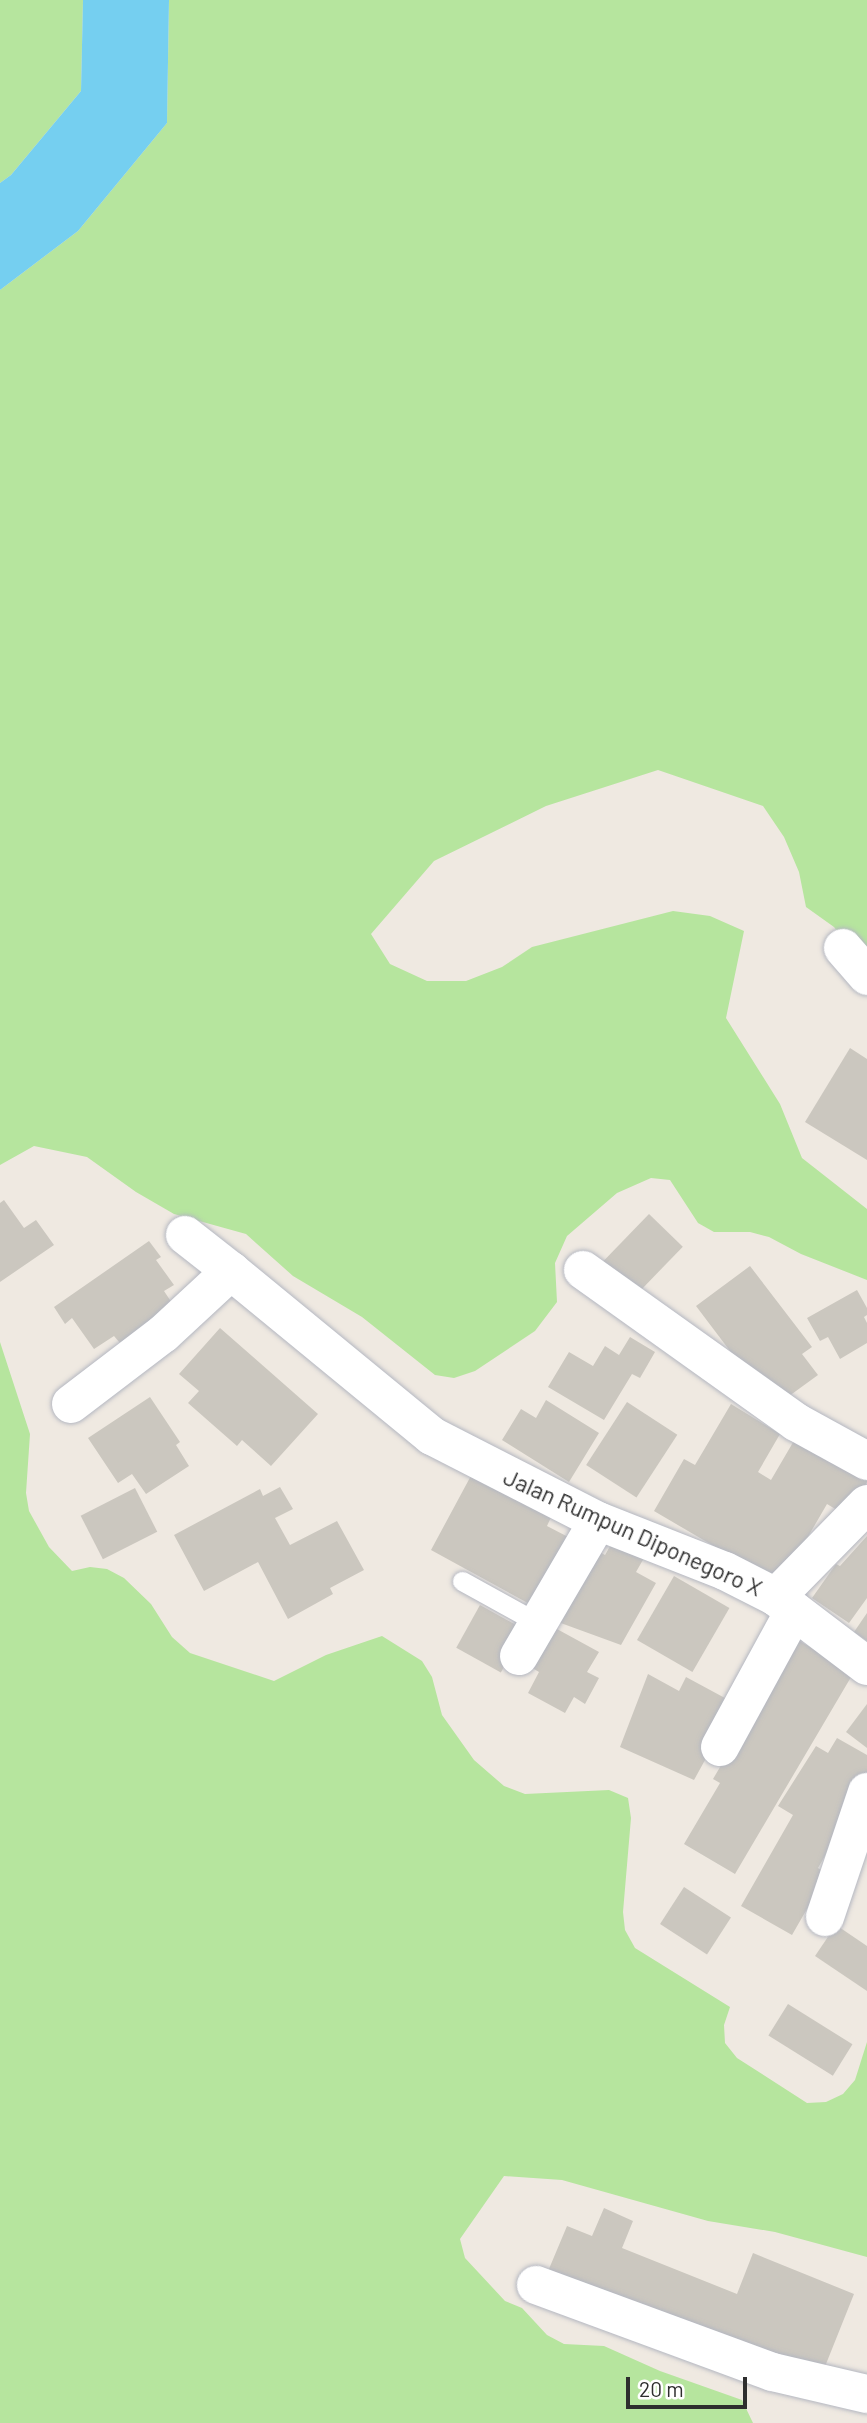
<!DOCTYPE html>
<style>
body{margin:0}
#map{position:relative;width:867px;height:2423px;overflow:hidden;background:#efe9e1;font-family:Barlow,sans-serif}
div>[style]{position:absolute}
[style*='--x']{left:calc(var(--x)*1px);top:calc(var(--y)*1px);width:calc(var(--w)*1px);rotate:calc(var(--a)*1deg)}
.green>*{inset:0;background:#b6e59e}
.water>*{inset:0;background:#75cff0}
.building>*{inset:0;background:#cbc7bf;transform-origin:0 0}
.roads{filter:drop-shadow(0 0 2px #b4b7c1) drop-shadow(0 0 2px #b4b7c1)}
.service>*{height:19px;margin:-9.5px;padding:0 9.5px;transform-origin:9.5px;border-radius:9.5px;background:#fff}
.minor>*{height:38px;margin:-19px;padding:0 19px;transform-origin:19px;border-radius:19px;background:#fff}
span{translate:-50% -50%;white-space:nowrap;text-align:center;line-height:1.15;-webkit-text-stroke:5px #fff;paint-order:stroke}
.street-label{font-size:23px;color:#2e2e2e}
.scale{position:absolute;left:626px;top:2377px;width:121px;height:32px;box-sizing:border-box;border:4px solid #2e2e2e;border-top:0;padding-left:9px;font-size:21px;line-height:24px;white-space:nowrap;color:#2e2e2e;-webkit-text-stroke:5px #fff;paint-order:stroke}
</style>
<div id="map">
<div class="green">
<div style="clip-path:polygon(0 0,83px 0,81px 91px,11px 175px,0 183px)"></div>
<div style="clip-path:polygon(169px 0,867px 0,867px 970px,834px 927px,806px 907px,799px 872px,784px 837px,763px 806px,658px 770px,546px 806px,434px 861px,371px 934px,390px 964px,427px 981px,466px 981px,502px 967px,532px 947px,673px 911px,710px 916px,744px 931px,726px 1018px,780px 1104px,802px 1158px,867px 1209px,867px 1280px,801px 1254px,769px 1237px,750px 1232px,714px 1232px,698px 1223px,670px 1180px,651px 1178px,617px 1193px,567px 1236px,555px 1263px,557px 1302px,535px 1331px,475px 1371px,454px 1378px,435px 1375px,362px 1317px,293px 1276px,246px 1234px,174px 1214px,136px 1192px,87px 1157px,34px 1146px,0 1165px,0 290px,78px 231px,167px 123px)"></div>
<div style="clip-path:polygon(0 1342px,30px 1434px,26px 1493px,29px 1511px,49px 1547px,72px 1571px,90px 1567px,107px 1569px,124px 1578px,151px 1604px,172px 1637px,190px 1653px,274px 1681px,326px 1655px,382px 1636px,422px 1661px,432px 1677px,442px 1715px,474px 1760px,504px 1786px,525px 1794px,609px 1790px,628px 1798px,631px 1818px,623px 1912px,625px 1930px,635px 1948px,730px 2007px,724px 2025px,725px 2043px,737px 2058px,807px 2103px,826px 2102px,843px 2094px,855px 2080px,867px 2042px,867px 2257px,775px 2232px,708px 2221px,562px 2180px,504px 2176px,460px 2239px,465px 2258px,505px 2301px,522px 2308px,547px 2335px,564px 2344px,604px 2346px,660px 2371px,742px 2400px,753px 2423px,0 2423px)"></div>
</div>
<div class="water">
<div style="clip-path:polygon(83px 0,169px 0,167px 123px,78px 231px,0 290px,0 183px,11px 175px,81px 91px)"></div>
</div>
<div class="building">
<div style="clip-path:polygon(850px 1048px,867px 1059px,867px 1160px,805px 1122px)"></div>
<div style="clip-path:polygon(4px 1200px,24px 1228px,36px 1220px,54px 1245px,0 1282px,0 1203px)"></div>
<div style="left:649px;top:1214px;width:47px;height:71px;rotate:44deg"></div>
<div style="clip-path:polygon(149px 1241px,161px 1257px,156px 1260px,174px 1285px,164px 1291px,174px 1306px,120px 1343px,114px 1336px,94px 1349px,72px 1318px,65px 1324px,54px 1307px)"></div>
<div style="clip-path:polygon(750px 1266px,812px 1347px,802px 1354px,818px 1375px,785px 1399px,758px 1388px,696px 1306px)"></div>
<div style="clip-path:polygon(857px 1290px,867px 1308px,867px 1315px,864px 1317px,867px 1323px,867px 1343px,840px 1359px,828px 1337px,820px 1341px,807px 1318px)"></div>
<div style="clip-path:polygon(220px 1328px,318px 1414px,271px 1466px,242px 1440px,237px 1446px,188px 1403px,199px 1391px,179px 1374px)"></div>
<div style="clip-path:polygon(630px 1337px,655px 1352px,640px 1378px,632px 1374px,604px 1420px,548px 1387px,569px 1352px,593px 1366px,605px 1346px,619px 1355px)"></div>
<div style="clip-path:polygon(150px 1397px,180px 1442px,176px 1445px,189px 1466px,146px 1494px,132px 1474px,118px 1483px,88px 1438px)"></div>
<div style="clip-path:polygon(546px 1400px,599px 1433px,569px 1482px,502px 1440px,521px 1409px,536px 1418px)"></div>
<div style="left:627px;top:1402px;width:60px;height:75px;rotate:33deg"></div>
<div style="clip-path:polygon(731px 1404px,780px 1434px,758px 1472px,771px 1480px,802px 1427px,867px 1465px,867px 1482px,847px 1516px,827px 1504px,780px 1585px,654px 1511px,684px 1459px,695px 1465px)"></div>
<div style="clip-path:polygon(473px 1472px,552px 1515px,547px 1526px,572px 1539px,535px 1607px,431px 1550px)"></div>
<div style="clip-path:polygon(280px 1487px,293px 1509px,275px 1518px,290px 1545px,337px 1521px,364px 1570px,330px 1588px,333px 1594px,288px 1619px,258px 1562px,204px 1591px,174px 1535px,260px 1489px,263px 1496px)"></div>
<div style="left:135px;top:1488px;width:49px;height:61px;rotate:63deg"></div>
<div style="clip-path:polygon(867px 1536px,867px 1598px,849px 1623px,812px 1598px,836px 1564px,840px 1566px)"></div>
<div style="clip-path:polygon(613px 1541px,644px 1558px,636px 1572px,656px 1583px,621px 1645px,547px 1618px,587px 1545px,605px 1555px)"></div>
<div style="left:674px;top:1576px;width:64px;height:74px;rotate:30deg"></div>
<div style="left:480px;top:1605px;width:51px;height:49px;rotate:29deg"></div>
<div style="clip-path:polygon(867px 1613px,867px 1641px,854px 1632px)"></div>
<div style="clip-path:polygon(546px 1623px,599px 1652px,587px 1672px,599px 1678px,585px 1704px,574px 1697px,565px 1713px,528px 1693px,539px 1672px,524px 1663px)"></div>
<div style="clip-path:polygon(789px 1635px,854px 1672px,735px 1874px,684px 1844px,720px 1783px,713px 1779px,759px 1701px)"></div>
<div style="clip-path:polygon(648px 1674px,679px 1691px,686px 1677px,736px 1704px,694px 1780px,620px 1747px)"></div>
<div style="clip-path:polygon(867px 1704px,867px 1748px,846px 1732px)"></div>
<div style="clip-path:polygon(837px 1738px,867px 1755px,867px 1774px,854px 1805px,818px 1868px,827px 1874px,792px 1935px,741px 1906px,793px 1815px,778px 1806px,816px 1746px,828px 1753px)"></div>
<div style="left:684px;top:1887px;width:56px;height:44px;rotate:33deg"></div>
<div style="clip-path:polygon(836px 1925px,867px 1946px,867px 1991px,815px 1956px)"></div>
<div style="left:788px;top:2004px;width:76px;height:37px;rotate:32deg"></div>
<div style="clip-path:polygon(604px 2208px,633px 2221px,622px 2248px,737px 2294px,753px 2253px,854px 2294px,820px 2379px,546px 2276px,567px 2226px,592px 2236px)"></div>
</div>
<div class="roads">
<div class="service">
<div style="--x:462;--y:1581;--w:87;--a:28.9"></div>
</div>
<div class="minor">
<div style="--x:843;--y:948;--w:37;--a:49"></div>
<div style="--x:185;--y:1235;--w:58;--a:38"></div>
<div style="--x:583;--y:1270;--w:262;--a:35.5"></div>
<div style="--x:796;--y:1422;--w:81;--a:28.8"></div>
<div style="--x:71;--y:1404;--w:116;--a:-37.3"></div>
<div style="--x:163;--y:1334;--w:93;--a:-42.8"></div>
<div style="--x:231;--y:1271;--w:260;--a:39.4"></div>
<div style="--x:432;--y:1436;--w:186;--a:27.1"></div>
<div style="--x:598;--y:1521;--w:136;--a:21.5"></div>
<div style="--x:725;--y:1571;--w:57;--a:27"></div>
<div style="--x:776;--y:1597;--w:114;--a:37.2"></div>
<div style="--x:776;--y:1597;--w:130;--a:-45.6"></div>
<div style="--x:519;--y:1656;--w:156;--a:-59.7"></div>
<div style="--x:720;--y:1747;--w:155;--a:-61.4"></div>
<div style="--x:825;--y:1917;--w:132;--a:-71.4"></div>
<div style="--x:536;--y:2285;--w:252;--a:20.2"></div>
<div style="--x:773;--y:2372;--w:97;--a:13.2"></div>
</div>
</div>
<div class="street-label">
<span style="left:633px;top:1532px;rotate:24deg">Jalan Rumpun Diponegoro X</span>
</div>
<div class="scale">20 m</div>
</div>
